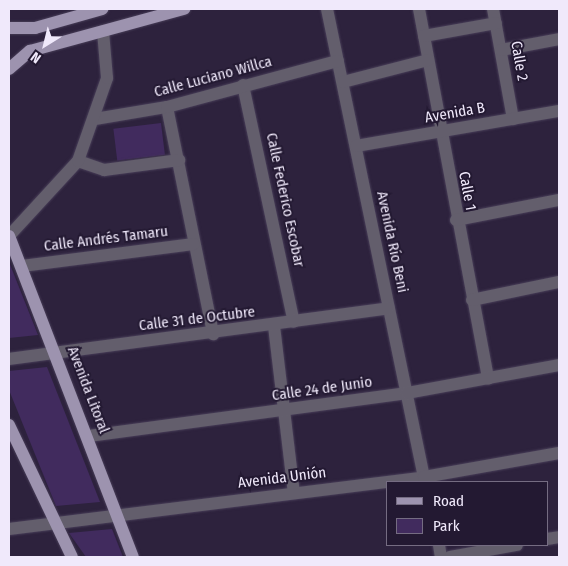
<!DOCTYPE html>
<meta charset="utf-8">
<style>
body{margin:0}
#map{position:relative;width:568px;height:566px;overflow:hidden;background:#2d223d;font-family:"Fira Sans Condensed",sans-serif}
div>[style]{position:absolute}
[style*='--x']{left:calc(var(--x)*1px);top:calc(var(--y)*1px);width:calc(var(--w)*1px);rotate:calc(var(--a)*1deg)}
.green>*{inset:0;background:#412b5e;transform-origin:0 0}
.roads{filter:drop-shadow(0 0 1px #483e58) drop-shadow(0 0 1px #483e58)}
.minor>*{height:12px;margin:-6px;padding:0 6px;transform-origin:6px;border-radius:6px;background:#635e6c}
.major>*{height:12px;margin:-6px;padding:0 6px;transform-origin:6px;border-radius:6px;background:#9d93af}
span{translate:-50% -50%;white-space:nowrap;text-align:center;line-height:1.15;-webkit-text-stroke:4px #231932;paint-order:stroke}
.street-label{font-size:15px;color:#f0e9fb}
.frame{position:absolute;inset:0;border:10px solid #f0e9fb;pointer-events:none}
.legend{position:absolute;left:386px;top:481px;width:162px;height:65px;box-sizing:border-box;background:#231932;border:1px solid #756c82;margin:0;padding:6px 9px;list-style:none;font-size:15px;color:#f0e9fb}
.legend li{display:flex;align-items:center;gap:10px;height:25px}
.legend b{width:25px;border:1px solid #756c82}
.north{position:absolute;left:20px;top:20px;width:50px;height:50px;-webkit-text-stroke:4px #231932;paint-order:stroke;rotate:216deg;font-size:14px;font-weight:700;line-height:20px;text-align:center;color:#f0e9fb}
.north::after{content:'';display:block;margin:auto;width:18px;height:22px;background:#f0e9fb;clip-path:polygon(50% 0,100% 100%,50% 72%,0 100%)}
</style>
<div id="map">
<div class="green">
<div style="left:161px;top:123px;width:32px;height:48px;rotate:83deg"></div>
<div style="clip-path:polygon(9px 262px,38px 335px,9px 338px)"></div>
<div style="clip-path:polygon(47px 367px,100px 502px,56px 506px,9px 390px,9px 371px)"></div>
<div style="clip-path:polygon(112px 529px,123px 557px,86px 557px,69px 533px)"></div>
</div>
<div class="roads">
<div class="minor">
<div style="--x:327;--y:9;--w:483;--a:78.3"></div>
<div style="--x:419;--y:9;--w:376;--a:79.4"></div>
<div style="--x:493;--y:9;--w:112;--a:79.7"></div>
<div style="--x:424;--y:36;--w:73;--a:-10.2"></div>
<div style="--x:501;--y:50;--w:59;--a:-10.7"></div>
<div style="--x:343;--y:82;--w:88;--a:-14.5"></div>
<div style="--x:243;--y:85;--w:242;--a:77.9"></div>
<div style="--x:167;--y:107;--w:232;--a:78.5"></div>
<div style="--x:95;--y:119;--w:73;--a:-9.5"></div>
<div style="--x:167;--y:107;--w:177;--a:-15.1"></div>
<div style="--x:356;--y:146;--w:206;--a:-9.8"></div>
<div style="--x:78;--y:161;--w:28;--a:19"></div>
<div style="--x:104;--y:170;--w:76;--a:-7.6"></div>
<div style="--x:456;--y:220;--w:105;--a:-11"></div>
<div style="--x:9;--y:236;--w:102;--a:-47.4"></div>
<div style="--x:78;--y:161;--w:88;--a:-70.7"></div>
<div style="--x:107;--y:78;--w:47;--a:-94.9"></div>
<div style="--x:22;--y:266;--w:173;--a:-7.3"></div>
<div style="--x:472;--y:300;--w:89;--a:-11.7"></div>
<div style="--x:274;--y:326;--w:168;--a:83.2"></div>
<div style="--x:9;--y:359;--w:383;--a:-7.6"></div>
<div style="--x:89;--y:436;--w:321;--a:-7.7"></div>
<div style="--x:407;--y:393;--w:155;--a:-10.4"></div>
<div style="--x:9;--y:529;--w:418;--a:-7.1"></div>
<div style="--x:424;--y:477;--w:137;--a:-10.1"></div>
<div style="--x:547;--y:539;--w:12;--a:-9"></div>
<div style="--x:439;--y:545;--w:12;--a:81"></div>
<div style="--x:450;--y:557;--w:68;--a:-10.2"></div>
</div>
<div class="major">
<div style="--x:9;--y:28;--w:26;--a:0"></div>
<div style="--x:35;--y:28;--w:70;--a:-15.8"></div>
<div style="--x:9;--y:69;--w:28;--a:-41"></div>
<div style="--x:30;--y:51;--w:160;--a:-15.3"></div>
<div style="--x:9;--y:236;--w:344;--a:68.9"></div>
<div style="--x:9;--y:425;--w:146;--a:64.5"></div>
</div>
</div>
<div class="street-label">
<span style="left:519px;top:61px;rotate:80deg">Calle 2</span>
<span style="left:213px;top:77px;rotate:-15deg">Calle Luciano Willca</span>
<span style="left:455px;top:113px;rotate:-10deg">Avenida B</span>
<span style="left:467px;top:191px;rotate:79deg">Calle 1</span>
<span style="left:285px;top:200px;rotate:78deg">Calle Federico Escobar</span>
<span style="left:106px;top:239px;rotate:-7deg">Calle Andrés Tamaru</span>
<span style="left:392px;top:242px;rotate:78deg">Avenida Río Beni</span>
<span style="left:197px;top:319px;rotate:-7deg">Calle 31 de Octubre</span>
<span style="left:322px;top:389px;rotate:-8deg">Calle 24 de Junio</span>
<span style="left:88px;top:390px;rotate:69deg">Avenida Litoral</span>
<span style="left:282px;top:478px;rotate:-7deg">Avenida Unión</span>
</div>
<div class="frame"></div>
<ul class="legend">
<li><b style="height:6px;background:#9d93af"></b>Road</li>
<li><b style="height:14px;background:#412b5e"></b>Park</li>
</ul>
<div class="north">N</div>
</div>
